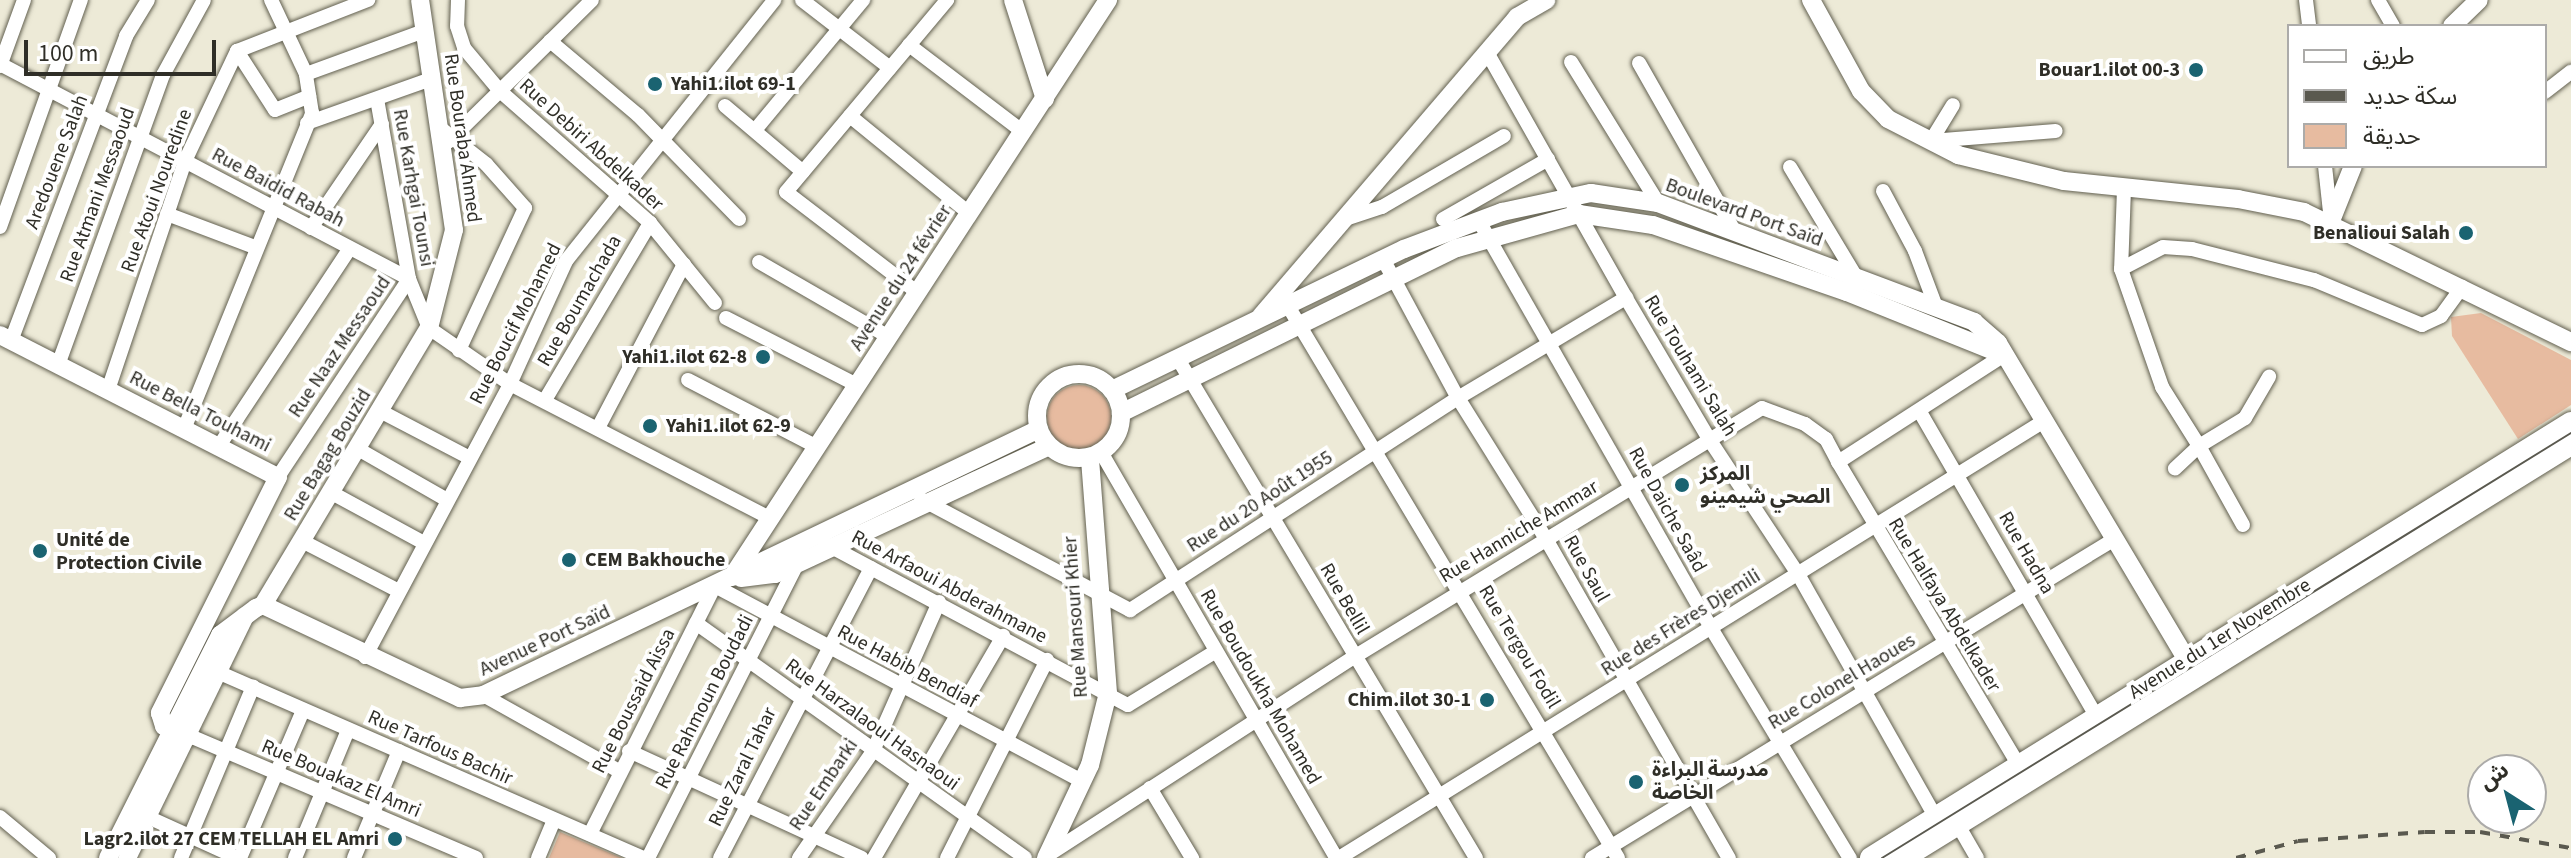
<!DOCTYPE html>
<meta charset="utf-8">
<style>
body{margin:0}
#map{position:relative;width:2571px;height:858px;overflow:hidden;background:#edead7;font-family:"Source Sans 3","Noto Sans Arabic",sans-serif}
div>[style]{position:absolute}
[style*='--x']{left:calc(var(--x)*1px);top:calc(var(--y)*1px);width:calc(var(--w)*1px);rotate:calc(var(--a)*1deg)}
.green>*{inset:0;background:#e7bba0}
.round{border-radius:50%}
.roads{filter:drop-shadow(0 0 2px #626050) drop-shadow(0 0 2px #626050)}
.street>*{height:14px;margin:-7px;padding:0 7px;transform-origin:7px;border-radius:7px;background:#fff}
.secondary>*{height:18px;margin:-9px;padding:0 9px;transform-origin:9px;border-radius:9px;background:#fff}
.secondary>.ring{margin:-9px;padding:0;box-sizing:content-box;background:none;border:18px solid #fff;border-radius:50%}
.primary>*{height:22px;margin:-11px;padding:0 11px;transform-origin:11px;border-radius:11px;background:#fff}
.tram>*{height:2px;margin:-1px;padding:0 1px;transform-origin:1px;border-radius:1px;background:#5a594f}
.rail>*{height:4px;margin-top:-2px;transform-origin:0;background:repeating-linear-gradient(90deg,#5a594f 0 10px,transparent 0 20px)}
.dots>*{width:22px;height:22px;translate:-50% -50%;box-sizing:border-box;border:4px solid #fff;border-radius:50%}
span{translate:-50% -50%;white-space:nowrap;text-align:center;line-height:1.15;-webkit-text-stroke:8px #fff;paint-order:stroke}
.poi-label{font-size:20px;color:#2f2e27;font-weight:700}
.right{translate:-100% -50%;text-align:right}
.left{translate:0 -50%;text-align:left}
.street-label{font-size:20px;color:#2f2e27}
.legend{position:absolute;left:2287px;top:24px;width:260px;height:144px;box-sizing:border-box;background:#fff;border:2px solid #acaba9;margin:0;padding:10px 14px;list-style:none;font-size:24px;color:#2f2e27}
.legend li{display:flex;align-items:center;gap:16px;height:40px}
.legend b{width:40px;border:2px solid #acaba9}
.north{position:absolute;left:2467px;top:754px;width:80px;height:80px;box-sizing:border-box;background:#fff;border:2px solid #acaba9;border-radius:50%;rotate:324deg;font-size:22px;font-weight:700;line-height:32px;text-align:center;color:#2f2e27}
.north::after{content:'';display:block;margin:auto;width:28px;height:36px;background:#1a6371;clip-path:polygon(50% 0,100% 100%,50% 72%,0 100%)}
.scale{position:absolute;left:24px;top:40px;width:192px;height:36px;box-sizing:border-box;border:4px solid #2f2e27;border-top:0;padding-left:10px;font-size:24px;line-height:28px;white-space:nowrap;color:#2f2e27;-webkit-text-stroke:6px #fff;paint-order:stroke}
</style>
<div id="map">
<div class="green">
<div style="clip-path:polygon(2481px 313px,2571px 360px,2571px 405px,2518px 439px,2452px 336px,2451px 317px)"></div>
<div class="round" style="left:1047px;top:385px;width:64px;height:64px"></div>
<div style="clip-path:polygon(560px 832px,622px 858px,549px 858px)"></div>
</div>
<div class="roads">
<div class="street">
<div style="--x:458;--y:0;--w:26;--a:92"></div>
<div style="--x:457;--y:26;--w:23;--a:72"></div>
<div style="--x:464;--y:48;--w:56;--a:50.1"></div>
<div style="--x:500;--y:91;--w:200;--a:41.3"></div>
<div style="--x:650;--y:223;--w:103;--a:50.9"></div>
<div style="--x:802;--y:0;--w:111;--a:37.7"></div>
<div style="--x:2306;--y:0;--w:26;--a:83"></div>
<div style="--x:2378;--y:0;--w:30;--a:60"></div>
<div style="--x:550;--y:41;--w:115;--a:40.1"></div>
<div style="--x:638;--y:115;--w:145;--a:45.8"></div>
<div style="--x:909;--y:45;--w:143;--a:37.3"></div>
<div style="--x:237;--y:51;--w:70;--a:57.2"></div>
<div style="--x:275;--y:110;--w:37;--a:-22"></div>
<div style="--x:1488;--y:54;--w:280;--a:60.5"></div>
<div style="--x:1626;--y:298;--w:164;--a:59.5"></div>
<div style="--x:1709;--y:439;--w:162;--a:56.6"></div>
<div style="--x:1798;--y:574;--w:280;--a:60.5"></div>
<div style="--x:1571;--y:62;--w:166;--a:58.3"></div>
<div style="--x:1639;--y:63;--w:194;--a:60.4"></div>
<div style="--x:0;--y:64;--w:462;--a:27.7"></div>
<div style="--x:409;--y:279;--w:237;--a:123.5"></div>
<div style="--x:0;--y:66;--w:70;--a:-70"></div>
<div style="--x:306;--y:74;--w:126;--a:-20"></div>
<div style="--x:2545;--y:92;--w:33;--a:-38"></div>
<div style="--x:377;--y:99;--w:183;--a:79.9"></div>
<div style="--x:409;--y:279;--w:53;--a:67.8"></div>
<div style="--x:429;--y:328;--w:98;--a:34.7"></div>
<div style="--x:510;--y:384;--w:292;--a:27.3"></div>
<div style="--x:725;--y:106;--w:102;--a:40.2"></div>
<div style="--x:850;--y:116;--w:155;--a:39.2"></div>
<div style="--x:307;--y:123;--w:132;--a:-19.5"></div>
<div style="--x:439;--y:127;--w:60;--a:38.2"></div>
<div style="--x:486;--y:164;--w:59;--a:48.4"></div>
<div style="--x:525;--y:208;--w:157;--a:114.9"></div>
<div style="--x:756;--y:129;--w:168;--a:-50.3"></div>
<div style="--x:1931;--y:141;--w:125;--a:-4.6"></div>
<div style="--x:1931;--y:141;--w:42;--a:-58.6"></div>
<div style="--x:448;--y:142;--w:202;--a:-44.6"></div>
<div style="--x:2325;--y:166;--w:55;--a:83.8"></div>
<div style="--x:1790;--y:167;--w:132;--a:59"></div>
<div style="--x:2124;--y:189;--w:80;--a:92.1"></div>
<div style="--x:2121;--y:269;--w:125;--a:70.8"></div>
<div style="--x:2162;--y:387;--w:70;--a:57.9"></div>
<div style="--x:2199;--y:446;--w:33;--a:137"></div>
<div style="--x:1883;--y:191;--w:68;--a:61.9"></div>
<div style="--x:1915;--y:251;--w:60;--a:69.4"></div>
<div style="--x:167;--y:214;--w:94;--a:20.6"></div>
<div style="--x:1345;--y:219;--w:39;--a:-18"></div>
<div style="--x:1382;--y:207;--w:141;--a:-30.2"></div>
<div style="--x:1443;--y:219;--w:121;--a:-29.7"></div>
<div style="--x:1479;--y:221;--w:468;--a:60.3"></div>
<div style="--x:1711;--y:628;--w:269;--a:58.9"></div>
<div style="--x:0;--y:227;--w:241;--a:-70.4"></div>
<div style="--x:311;--y:228;--w:126;--a:-55.7"></div>
<div style="--x:1383;--y:259;--w:158;--a:61.7"></div>
<div style="--x:1458;--y:398;--w:166;--a:58"></div>
<div style="--x:1546;--y:539;--w:368;--a:60.2"></div>
<div style="--x:759;--y:262;--w:150;--a:30"></div>
<div style="--x:2121;--y:269;--w:47;--a:-27.6"></div>
<div style="--x:2163;--y:247;--w:29;--a:4"></div>
<div style="--x:2192;--y:249;--w:126;--a:14.3"></div>
<div style="--x:2314;--y:280;--w:117;--a:22.6"></div>
<div style="--x:2422;--y:325;--w:21;--a:-25"></div>
<div style="--x:2441;--y:316;--w:36;--a:-54"></div>
<div style="--x:918;--y:293;--w:166;--a:-142.6"></div>
<div style="--x:786;--y:192;--w:251;--a:-50"></div>
<div style="--x:1288;--y:306;--w:643;--a:59.13"></div>
<div style="--x:726;--y:318;--w:147;--a:27.1"></div>
<div style="--x:11;--y:341;--w:326;--a:-69.3"></div>
<div style="--x:126;--y:36;--w:42;--a:-58.6"></div>
<div style="--x:1178;--y:359;--w:581;--a:59.15"></div>
<div style="--x:58;--y:365;--w:308;--a:-70.1"></div>
<div style="--x:163;--y:75;--w:85;--a:-61.3"></div>
<div style="--x:688;--y:380;--w:145;--a:27.4"></div>
<div style="--x:108;--y:390;--w:242;--a:-71.4"></div>
<div style="--x:185;--y:161;--w:122;--a:-64.7"></div>
<div style="--x:237;--y:51;--w:141;--a:-21.3"></div>
<div style="--x:545;--y:400;--w:206;--a:-59.3"></div>
<div style="--x:380;--y:411;--w:99;--a:27.6"></div>
<div style="--x:1920;--y:412;--w:351;--a:59.9"></div>
<div style="--x:598;--y:428;--w:185;--a:-62.3"></div>
<div style="--x:184;--y:429;--w:341;--a:-67.9"></div>
<div style="--x:312;--y:113;--w:39;--a:-99"></div>
<div style="--x:306;--y:74;--w:82;--a:-115.3"></div>
<div style="--x:219;--y:446;--w:237;--a:-56.5"></div>
<div style="--x:358;--y:449;--w:103;--a:29.8"></div>
<div style="--x:1101;--y:452;--w:469;--a:59.9"></div>
<div style="--x:1838;--y:462;--w:354;--a:59.2"></div>
<div style="--x:332;--y:493;--w:105;--a:28.5"></div>
<div style="--x:921;--y:499;--w:237;--a:28"></div>
<div style="--x:1130;--y:610;--w:391;--a:-32.9"></div>
<div style="--x:1458;--y:398;--w:196;--a:-30.8"></div>
<div style="--x:2243;--y:525;--w:90;--a:-119.1"></div>
<div style="--x:2199;--y:446;--w:54;--a:-31.3"></div>
<div style="--x:2245;--y:418;--w:48;--a:-59.7"></div>
<div style="--x:302;--y:541;--w:109;--a:27.3"></div>
<div style="--x:826;--y:544;--w:342;--a:28.1"></div>
<div style="--x:1128;--y:705;--w:103;--a:-31.5"></div>
<div style="--x:696;--y:623;--w:404;--a:35.5"></div>
<div style="--x:365;--y:657;--w:309;--a:-62"></div>
<div style="--x:510;--y:384;--w:135;--a:-65.5"></div>
<div style="--x:566;--y:261;--w:334;--a:-51.4"></div>
<div style="--x:220;--y:673;--w:463;--a:23.6"></div>
<div style="--x:483;--y:695;--w:156;--a:29.2"></div>
<div style="--x:190;--y:736;--w:311;--a:23.1"></div>
<div style="--x:629;--y:751;--w:256;--a:24.7"></div>
<div style="--x:1150;--y:788;--w:82;--a:59"></div>
<div style="--x:0;--y:817;--w:64;--a:39.9"></div>
<div style="--x:150;--y:818;--w:97;--a:24.4"></div>
<div style="--x:1958;--y:825;--w:38;--a:60"></div>
<div style="--x:590;--y:834;--w:278;--a:-63.3"></div>
<div style="--x:715;--y:586;--w:416;--a:28"></div>
<div style="--x:1051;--y:853;--w:361;--a:-32.9"></div>
<div style="--x:1354;--y:657;--w:478;--a:-31.4"></div>
<div style="--x:1762;--y:408;--w:46;--a:20.4"></div>
<div style="--x:1805;--y:424;--w:26;--a:36"></div>
<div style="--x:1826;--y:439;--w:26;--a:62"></div>
<div style="--x:1838;--y:462;--w:197;--a:-32.8"></div>
<div style="--x:181;--y:858;--w:186;--a:-67.2"></div>
<div style="--x:240;--y:858;--w:161;--a:-66.9"></div>
<div style="--x:295;--y:858;--w:139;--a:-67.5"></div>
<div style="--x:354;--y:858;--w:116;--a:-67.2"></div>
<div style="--x:538;--y:858;--w:41;--a:-67.2"></div>
<div style="--x:648;--y:858;--w:330;--a:-63.1"></div>
<div style="--x:720;--y:858;--w:327;--a:-62.5"></div>
<div style="--x:799;--y:858;--w:130;--a:-55.3"></div>
<div style="--x:873;--y:751;--w:163;--a:-66.1"></div>
<div style="--x:874;--y:858;--w:257;--a:-59.8"></div>
<div style="--x:947;--y:858;--w:222;--a:-63.2"></div>
<div style="--x:1339;--y:858;--w:829;--a:-31.79"></div>
<div style="--x:1592;--y:858;--w:610;--a:-31.4"></div>
</div>
<div class="secondary">
<div style="--x:1013;--y:0;--w:104;--a:72.1"></div>
<div style="--x:1811;--y:0;--w:104;--a:61.2"></div>
<div style="--x:1861;--y:91;--w:39;--a:46"></div>
<div style="--x:1888;--y:119;--w:79;--a:27.2"></div>
<div style="--x:1958;--y:155;--w:109;--a:13.8"></div>
<div style="--x:2064;--y:181;--w:175;--a:5.9"></div>
<div style="--x:2238;--y:199;--w:67;--a:11.1"></div>
<div style="--x:2304;--y:212;--w:297;--a:26"></div>
<div style="--x:2452;--y:26;--w:37;--a:-44"></div>
<div style="--x:2331;--y:221;--w:59;--a:-68.2"></div>
<div style="--x:1261;--y:316;--w:394;--a:-49.4"></div>
<div style="--x:1517;--y:17;--w:34;--a:-30"></div>
<div style="--x:0;--y:335;--w:312;--a:27.1"></div>
<div style="--x:278;--y:477;--w:264;--a:116.6"></div>
<div style="--x:160;--y:713;--w:14;--a:73"></div>
<div style="--x:164;--y:726;--w:28;--a:21"></div>
<div class="ring" style="left:1037px;top:374px;width:66px;height:66px"></div>
<div style="--x:1112;--y:390;--w:324;--a:-25.8"></div>
<div style="--x:1404;--y:249;--w:105;--a:-20.7"></div>
<div style="--x:1502;--y:212;--w:91;--a:-12.1"></div>
<div style="--x:1591;--y:193;--w:68;--a:8.5"></div>
<div style="--x:1658;--y:203;--w:338;--a:20.6"></div>
<div style="--x:1974;--y:322;--w:32;--a:41"></div>
<div style="--x:1998;--y:343;--w:384;--a:59.2"></div>
<div style="--x:1121;--y:413;--w:374;--a:-26.2"></div>
<div style="--x:1457;--y:248;--w:127;--a:-15.6"></div>
<div style="--x:1579;--y:214;--w:75;--a:8.5"></div>
<div style="--x:1653;--y:225;--w:205;--a:19.1"></div>
<div style="--x:1847;--y:292;--w:169;--a:21.9"></div>
<div style="--x:732;--y:577;--w:689;--a:-56.91"></div>
<div style="--x:741;--y:578;--w:34;--a:-7"></div>
<div style="--x:775;--y:574;--w:302;--a:-25"></div>
<div style="--x:263;--y:605;--w:323;--a:-59.1"></div>
<div style="--x:429;--y:328;--w:101;--a:-75.7"></div>
<div style="--x:454;--y:230;--w:232;--a:-98.4"></div>
<div style="--x:108;--y:858;--w:250;--a:-63.3"></div>
<div style="--x:220;--y:635;--w:45;--a:-36.9"></div>
<div style="--x:256;--y:608;--w:8;--a:-23"></div>
<div style="--x:263;--y:605;--w:218;--a:25.3"></div>
<div style="--x:460;--y:698;--w:23;--a:-7"></div>
<div style="--x:483;--y:695;--w:616;--a:-25.57"></div>
<div style="--x:127;--y:858;--w:269;--a:-64"></div>
<div style="--x:1046;--y:858;--w:103;--a:-64.7"></div>
<div style="--x:1090;--y:765;--w:74;--a:-76"></div>
<div style="--x:1108;--y:693;--w:237;--a:-94.4"></div>
</div>
<div class="primary">
<div style="--x:1871;--y:858;--w:824;--a:-31.86"></div>
<div style="--x:1903;--y:858;--w:786;--a:-31.79"></div>
</div>
</div>
<div class="tram">
<div style="--x:1882;--y:858;--w:810;--a:-31.67"></div>
</div>
<div class="rail">
<div style="--x:2236;--y:858;--w:64;--a:-15.3"></div>
<div style="--x:2298;--y:841;--w:127;--a:-4.1"></div>
<div style="--x:2425;--y:832;--w:55;--a:0"></div>
<div style="--x:2480;--y:832;--w:92;--a:10"></div>
</div>
<div class="dots">
<div style="left:2196px;top:70px;background:#1a6371"></div>
<div style="left:655px;top:84px;background:#1a6371"></div>
<div style="left:2466px;top:233px;background:#1a6371"></div>
<div style="left:763px;top:357px;background:#1a6371"></div>
<div style="left:650px;top:426px;background:#1a6371"></div>
<div style="left:1682px;top:485px;background:#1a6371"></div>
<div style="left:40px;top:551px;background:#1a6371"></div>
<div style="left:569px;top:560px;background:#1a6371"></div>
<div style="left:1487px;top:700px;background:#1a6371"></div>
<div style="left:1636px;top:782px;background:#1a6371"></div>
<div style="left:395px;top:839px;background:#1a6371"></div>
</div>
<div class="poi-label">
<span class="right" style="left:2180px;top:70px">Bouar1.ilot 00-3</span>
<span class="left" style="left:671px;top:84px">Yahi1.ilot 69-1</span>
<span class="right" style="left:2450px;top:233px">Benalioui Salah</span>
<span class="right" style="left:747px;top:357px">Yahi1.ilot 62-8</span>
<span class="left" style="left:666px;top:426px">Yahi1.ilot 62-9</span>
<span class="left" style="left:1700px;top:486px">المركز<br>الصحي شيمينو</span>
<span class="left" style="left:56px;top:552px">Unité de<br>Protection Civile</span>
<span class="left" style="left:585px;top:560px">CEM Bakhouche</span>
<span class="right" style="left:1471px;top:700px">Chim.ilot 30-1</span>
<span class="left" style="left:1652px;top:782px">مدرسة البراءة<br>الخاصة</span>
<span class="right" style="left:379px;top:839px">Lagr2.ilot 27 CEM TELLAH EL Amri</span>
</div>
<div class="street-label">
<span style="left:462px;top:138px;rotate:82deg">Rue Bouraba Ahmed</span>
<span style="left:591px;top:145px;rotate:42deg">Rue Debiri Abdelkader</span>
<span style="left:57px;top:162px;rotate:-69deg">Aredouene Salah</span>
<span style="left:278px;top:188px;rotate:28deg">Rue Baidid Rabah</span>
<span style="left:413px;top:188px;rotate:80deg">Rue Karhgai Tounsi</span>
<span style="left:157px;top:191px;rotate:-70deg">Rue Atoui Nouredine</span>
<span style="left:98px;top:195px;rotate:-70deg">Rue Atmani Messaoud</span>
<span style="left:1744px;top:213px;rotate:20deg">Boulevard Port Saïd</span>
<span style="left:901px;top:278px;rotate:-57deg">Avenue du 24 février</span>
<span style="left:580px;top:301px;rotate:-60deg">Rue Boumachada</span>
<span style="left:516px;top:324px;rotate:-63deg">Rue Boucif Mohamed</span>
<span style="left:340px;top:347px;rotate:-56deg">Rue Naaz Messaoud</span>
<span style="left:1690px;top:366px;rotate:59deg">Rue Touhami Salah</span>
<span style="left:200px;top:412px;rotate:27deg">Rue Bella Touhami</span>
<span style="left:328px;top:455px;rotate:-59deg">Rue Bagag Bouzid</span>
<span style="left:1260px;top:502px;rotate:-33deg">Rue du 20 Août 1955</span>
<span style="left:1667px;top:510px;rotate:61deg">Rue Daiche Saâd</span>
<span style="left:1519px;top:532px;rotate:-31deg">Rue Hanniche Ammar</span>
<span style="left:2026px;top:553px;rotate:60deg">Rue Hadna</span>
<span style="left:1586px;top:569px;rotate:61deg">Rue Saul</span>
<span style="left:949px;top:587px;rotate:28deg">Rue Arfaoui Abderahmane</span>
<span style="left:1344px;top:599px;rotate:60deg">Rue Bellil</span>
<span style="left:1944px;top:605px;rotate:59deg">Rue Halfaya Abdelkader</span>
<span style="left:1076px;top:617px;rotate:-94deg">Rue Mansouri Khier</span>
<span style="left:1681px;top:623px;rotate:-32deg">Rue des Frères Djemili</span>
<span style="left:2220px;top:639px;rotate:-32deg">Avenue du 1er Novembre</span>
<span style="left:545px;top:641px;rotate:-25deg">Avenue Port Saïd</span>
<span style="left:1519px;top:647px;rotate:59deg">Rue Tergou Fodil</span>
<span style="left:907px;top:667px;rotate:28deg">Rue Habib Bendiaf</span>
<span style="left:1842px;top:682px;rotate:-31deg">Rue Colonel Haoues</span>
<span style="left:1260px;top:687px;rotate:60deg">Rue Boudoukha Mohamed</span>
<span style="left:634px;top:701px;rotate:-63deg">Rue Boussaid Aissa</span>
<span style="left:705px;top:702px;rotate:-63deg">Rue Rahmoun Boudadi</span>
<span style="left:872px;top:725px;rotate:36deg">Rue Harzalaoui Hasnaoui</span>
<span style="left:440px;top:748px;rotate:24deg">Rue Tarfous Bachir</span>
<span style="left:743px;top:767px;rotate:-64deg">Rue Zaral Tahar</span>
<span style="left:341px;top:779px;rotate:23deg">Rue Bouakaz El Amri</span>
<span style="left:824px;top:785px;rotate:-56deg">Rue Embarki</span>
</div>
<ul class="legend">
<li><b style="height:10px;background:#fff"></b>طريق</li>
<li><b style="height:10px;background:#5a594f"></b>سكة حديد</li>
<li><b style="height:22px;background:#e7bba0"></b>حديقة</li>
</ul>
<div class="north">ش</div>
<div class="scale">100 m</div>
</div>
